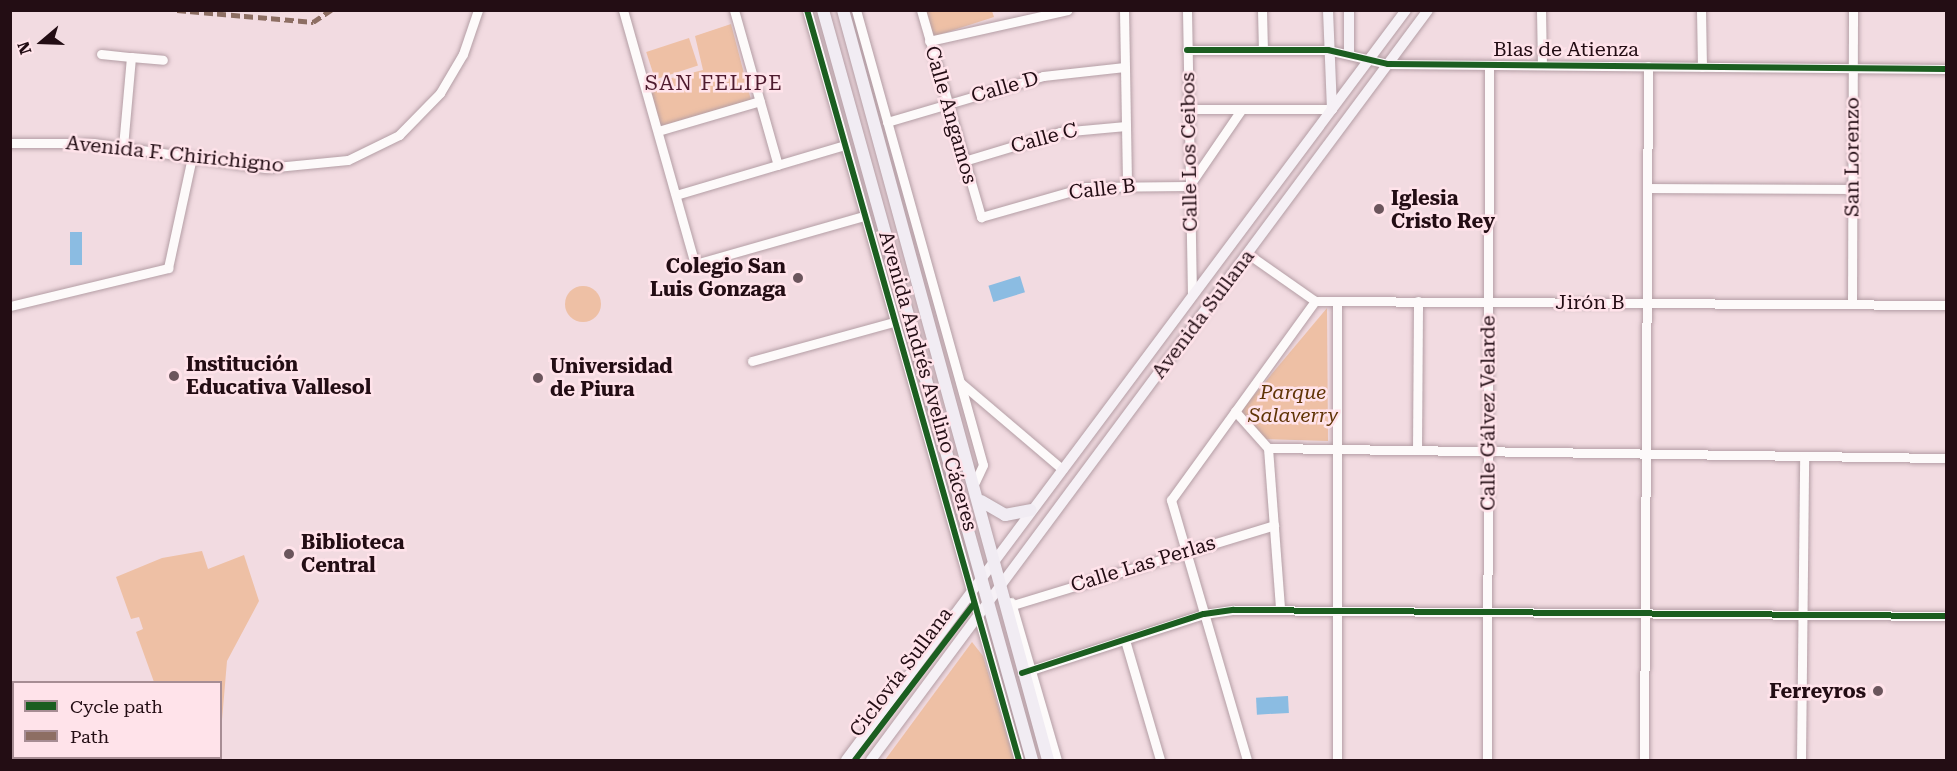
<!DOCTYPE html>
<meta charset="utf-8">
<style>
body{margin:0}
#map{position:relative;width:1957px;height:771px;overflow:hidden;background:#f2dbe1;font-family:"Roboto Serif",serif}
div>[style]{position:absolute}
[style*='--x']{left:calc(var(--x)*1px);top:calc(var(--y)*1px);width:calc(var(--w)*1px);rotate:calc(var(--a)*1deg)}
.green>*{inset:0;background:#eec0a5;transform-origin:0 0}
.round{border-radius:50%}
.water>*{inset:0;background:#8bbce2;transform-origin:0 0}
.roads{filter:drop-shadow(0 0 2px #b49ea5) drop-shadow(0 0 2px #b49ea5)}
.minor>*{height:9px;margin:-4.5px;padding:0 4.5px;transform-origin:4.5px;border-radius:4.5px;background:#fdfafa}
.major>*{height:10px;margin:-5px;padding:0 5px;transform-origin:5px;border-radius:5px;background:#f6f1f6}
.highway>*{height:12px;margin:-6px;padding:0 6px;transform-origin:6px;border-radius:6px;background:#f1ecf3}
.quiet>*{height:4.5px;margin-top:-2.25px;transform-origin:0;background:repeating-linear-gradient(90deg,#8d6e63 0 9px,transparent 0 13.5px)}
.cycleway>*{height:6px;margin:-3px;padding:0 3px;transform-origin:3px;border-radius:3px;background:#1b5e20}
.dots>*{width:16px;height:16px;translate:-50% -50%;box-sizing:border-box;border:3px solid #ffe3ea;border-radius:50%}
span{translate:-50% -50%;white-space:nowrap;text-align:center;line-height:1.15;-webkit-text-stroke:5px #ffe3ea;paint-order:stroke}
.street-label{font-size:20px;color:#230d14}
.poi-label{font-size:20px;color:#230d14;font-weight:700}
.left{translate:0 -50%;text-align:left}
.right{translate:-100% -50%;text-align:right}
.park-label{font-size:20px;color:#603406;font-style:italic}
.neighbourhood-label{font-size:21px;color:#4e1b2e;letter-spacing:1.5px}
.frame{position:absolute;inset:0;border:12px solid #230d14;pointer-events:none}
.legend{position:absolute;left:12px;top:681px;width:210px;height:78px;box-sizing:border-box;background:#ffe3ea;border:2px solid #a78d94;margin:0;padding:8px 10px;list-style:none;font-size:18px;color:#230d14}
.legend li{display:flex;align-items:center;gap:12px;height:30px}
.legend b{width:30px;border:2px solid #a78d94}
.north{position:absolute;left:12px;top:12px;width:60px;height:60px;-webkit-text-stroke:4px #ffe3ea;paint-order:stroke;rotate:251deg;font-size:16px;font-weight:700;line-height:24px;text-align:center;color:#230d14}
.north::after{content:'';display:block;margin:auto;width:21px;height:27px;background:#230d14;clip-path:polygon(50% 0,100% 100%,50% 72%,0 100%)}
</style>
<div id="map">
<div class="green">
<div style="clip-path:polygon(926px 11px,992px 11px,994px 17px,932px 37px)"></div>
<div style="clip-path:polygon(731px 24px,751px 100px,657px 127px,644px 85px,703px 70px,695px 36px)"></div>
<div style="left:689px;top:38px;width:29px;height:45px;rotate:72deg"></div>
<div class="round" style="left:565px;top:286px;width:36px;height:36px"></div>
<div style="clip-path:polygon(1327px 308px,1328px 441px,1263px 439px,1239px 413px)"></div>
<div style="clip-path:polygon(202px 551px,208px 569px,244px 555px,259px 601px,227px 661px,221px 732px,220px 682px,154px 682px,136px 632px,143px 629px,139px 617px,131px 619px,116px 577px,162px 558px)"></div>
<div style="clip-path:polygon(972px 642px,983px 656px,1014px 760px,885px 760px)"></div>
</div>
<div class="water">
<div style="left:70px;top:232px;width:12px;height:33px"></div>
<div style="left:1020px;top:276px;width:17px;height:33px;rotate:73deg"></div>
<div style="left:1288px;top:696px;width:17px;height:32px;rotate:87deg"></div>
</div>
<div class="roads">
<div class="minor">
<div style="--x:623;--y:10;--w:264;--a:74.2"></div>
<div style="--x:695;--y:264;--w:176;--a:-15.9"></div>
<div style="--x:734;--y:10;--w:161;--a:74.2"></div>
<div style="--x:807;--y:10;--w:779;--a:74.22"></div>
<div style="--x:856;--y:10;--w:472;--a:74.4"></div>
<div style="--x:983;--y:465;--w:19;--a:115"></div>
<div style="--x:921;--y:10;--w:216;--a:73.8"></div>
<div style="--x:981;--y:217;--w:109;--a:-15.9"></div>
<div style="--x:1086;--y:187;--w:103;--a:-0.6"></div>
<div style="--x:1189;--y:186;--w:92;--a:-55.6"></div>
<div style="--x:1124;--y:10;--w:175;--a:89"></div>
<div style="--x:1187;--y:10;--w:283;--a:89"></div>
<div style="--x:1262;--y:10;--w:40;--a:88.6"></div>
<div style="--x:1541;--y:10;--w:55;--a:89"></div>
<div style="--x:1701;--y:10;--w:57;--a:89"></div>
<div style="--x:929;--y:41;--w:142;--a:-12.6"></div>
<div style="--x:1187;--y:50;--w:141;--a:0"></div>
<div style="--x:1328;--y:50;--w:62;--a:13.1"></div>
<div style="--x:1388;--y:64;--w:558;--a:0.51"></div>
<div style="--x:101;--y:54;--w:30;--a:6"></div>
<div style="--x:131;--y:57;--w:90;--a:95.1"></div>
<div style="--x:131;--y:57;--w:32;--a:5"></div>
<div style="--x:1188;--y:109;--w:144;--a:0"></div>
<div style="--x:887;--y:122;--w:163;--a:-16.4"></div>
<div style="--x:1043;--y:76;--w:82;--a:-6.3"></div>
<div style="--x:658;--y:131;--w:106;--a:-16.4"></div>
<div style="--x:10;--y:143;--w:83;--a:0"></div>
<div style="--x:93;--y:143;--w:175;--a:8.2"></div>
<div style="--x:266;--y:168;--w:82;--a:-5.6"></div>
<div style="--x:348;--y:160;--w:57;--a:-26.1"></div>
<div style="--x:399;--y:135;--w:59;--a:-45.7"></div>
<div style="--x:440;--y:93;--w:45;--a:-59.5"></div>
<div style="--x:463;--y:54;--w:46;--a:-71.2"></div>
<div style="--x:964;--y:161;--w:100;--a:-16.8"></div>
<div style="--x:1060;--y:132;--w:66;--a:-5.2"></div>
<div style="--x:1647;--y:188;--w:205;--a:0.3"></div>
<div style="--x:676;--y:195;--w:176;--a:-16.5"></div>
<div style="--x:1248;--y:254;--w:82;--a:35"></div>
<div style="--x:1315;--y:301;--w:631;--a:0.36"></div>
<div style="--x:1337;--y:301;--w:459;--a:90"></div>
<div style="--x:1852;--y:304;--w:294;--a:-89.8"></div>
<div style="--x:10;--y:306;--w:163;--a:-13.5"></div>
<div style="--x:168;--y:268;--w:114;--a:-77.8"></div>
<div style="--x:752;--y:361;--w:147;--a:-15.4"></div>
<div style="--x:961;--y:383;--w:133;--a:40.4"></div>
<div style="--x:1235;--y:411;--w:50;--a:48.3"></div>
<div style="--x:1268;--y:448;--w:678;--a:0.85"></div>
<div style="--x:1268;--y:448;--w:161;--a:85.7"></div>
<div style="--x:1417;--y:450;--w:149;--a:-89.6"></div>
<div style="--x:1011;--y:602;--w:165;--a:73.8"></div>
<div style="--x:1013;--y:605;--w:273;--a:-17"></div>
<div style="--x:1125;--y:640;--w:125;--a:73.7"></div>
<div style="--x:1022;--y:673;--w:191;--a:-18"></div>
<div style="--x:1204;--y:614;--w:30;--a:-8"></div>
<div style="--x:1234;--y:610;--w:712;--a:0.48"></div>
<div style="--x:1247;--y:760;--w:271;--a:-106.3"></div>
<div style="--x:1171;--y:500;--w:246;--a:-54.1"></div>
<div style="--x:1487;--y:760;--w:695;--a:-89.84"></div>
<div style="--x:1644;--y:760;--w:694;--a:-89.67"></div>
<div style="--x:1801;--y:760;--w:304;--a:-89.4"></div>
</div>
<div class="major">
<div style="--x:1328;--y:10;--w:99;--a:87.7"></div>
<div style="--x:1349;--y:10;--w:42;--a:90"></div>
<div style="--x:846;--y:760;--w:936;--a:-53.25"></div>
<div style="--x:871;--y:760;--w:934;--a:-53.4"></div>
</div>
<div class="highway">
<div style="--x:823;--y:10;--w:779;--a:74.43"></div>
<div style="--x:843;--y:10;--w:778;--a:74.71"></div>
<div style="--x:981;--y:501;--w:28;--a:30"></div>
<div style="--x:1005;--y:515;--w:26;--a:-11"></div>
</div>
</div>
<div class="quiet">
<div style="--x:177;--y:10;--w:137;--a:5"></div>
<div style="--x:313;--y:22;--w:22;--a:-34"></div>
</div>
<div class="cycleway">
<div style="--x:807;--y:10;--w:779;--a:74.22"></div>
<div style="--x:1187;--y:50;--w:141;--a:0"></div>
<div style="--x:1328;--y:50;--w:62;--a:13.1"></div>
<div style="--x:1388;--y:64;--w:558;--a:0.51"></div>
<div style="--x:1022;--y:673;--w:191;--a:-18"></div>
<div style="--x:1204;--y:614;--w:30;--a:-8"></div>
<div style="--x:1234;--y:610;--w:712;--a:0.48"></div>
<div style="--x:855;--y:760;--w:196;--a:-52.7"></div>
</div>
<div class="dots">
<div style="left:1379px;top:209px;background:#6b555c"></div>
<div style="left:798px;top:278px;background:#6b555c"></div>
<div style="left:174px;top:376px;background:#6b555c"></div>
<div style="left:538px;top:378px;background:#6b555c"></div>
<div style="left:289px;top:554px;background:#6b555c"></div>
<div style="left:1878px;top:691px;background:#6b555c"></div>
</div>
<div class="street-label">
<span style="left:1566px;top:49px">Blas de Atienza</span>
<span style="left:1005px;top:87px;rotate:-16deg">Calle D</span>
<span style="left:951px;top:115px;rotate:74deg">Calle Angamos</span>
<span style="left:1044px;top:138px;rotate:-15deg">Calle C</span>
<span style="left:1189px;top:152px;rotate:-91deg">Calle Los Ceibos</span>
<span style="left:175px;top:154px;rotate:6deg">Avenida F. Chirichigno</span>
<span style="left:1852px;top:157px;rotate:-90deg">San Lorenzo</span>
<span style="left:1102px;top:189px;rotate:-6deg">Calle B</span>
<span style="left:1590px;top:302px">Jirón B</span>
<span style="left:1203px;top:314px;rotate:-53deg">Avenida Sullana</span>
<span style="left:928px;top:381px;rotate:74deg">Avenida Andrés Avelino Cáceres</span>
<span style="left:1488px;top:413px;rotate:-90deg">Calle Gálvez Velarde</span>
<span style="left:1143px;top:564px;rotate:-17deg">Calle Las Perlas</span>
<span style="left:901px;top:672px;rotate:-53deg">Ciclovía Sullana</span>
</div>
<div class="poi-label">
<span class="left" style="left:1391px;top:210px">Iglesia<br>Cristo Rey</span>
<span class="right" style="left:786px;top:278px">Colegio San<br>Luis Gonzaga</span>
<span class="left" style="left:186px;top:376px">Institución<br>Educativa Vallesol</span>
<span class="left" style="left:550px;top:378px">Universidad<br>de Piura</span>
<span class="left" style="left:301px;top:554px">Biblioteca<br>Central</span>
<span class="right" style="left:1866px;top:691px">Ferreyros</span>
</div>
<div class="park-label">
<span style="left:1293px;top:404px">Parque<br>Salaverry</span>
</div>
<div class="neighbourhood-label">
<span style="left:714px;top:83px">SAN FELIPE</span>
</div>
<div class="frame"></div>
<ul class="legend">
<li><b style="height:8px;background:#1b5e20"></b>Cycle path</li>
<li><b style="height:8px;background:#8d6e63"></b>Path</li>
</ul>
<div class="north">N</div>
</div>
